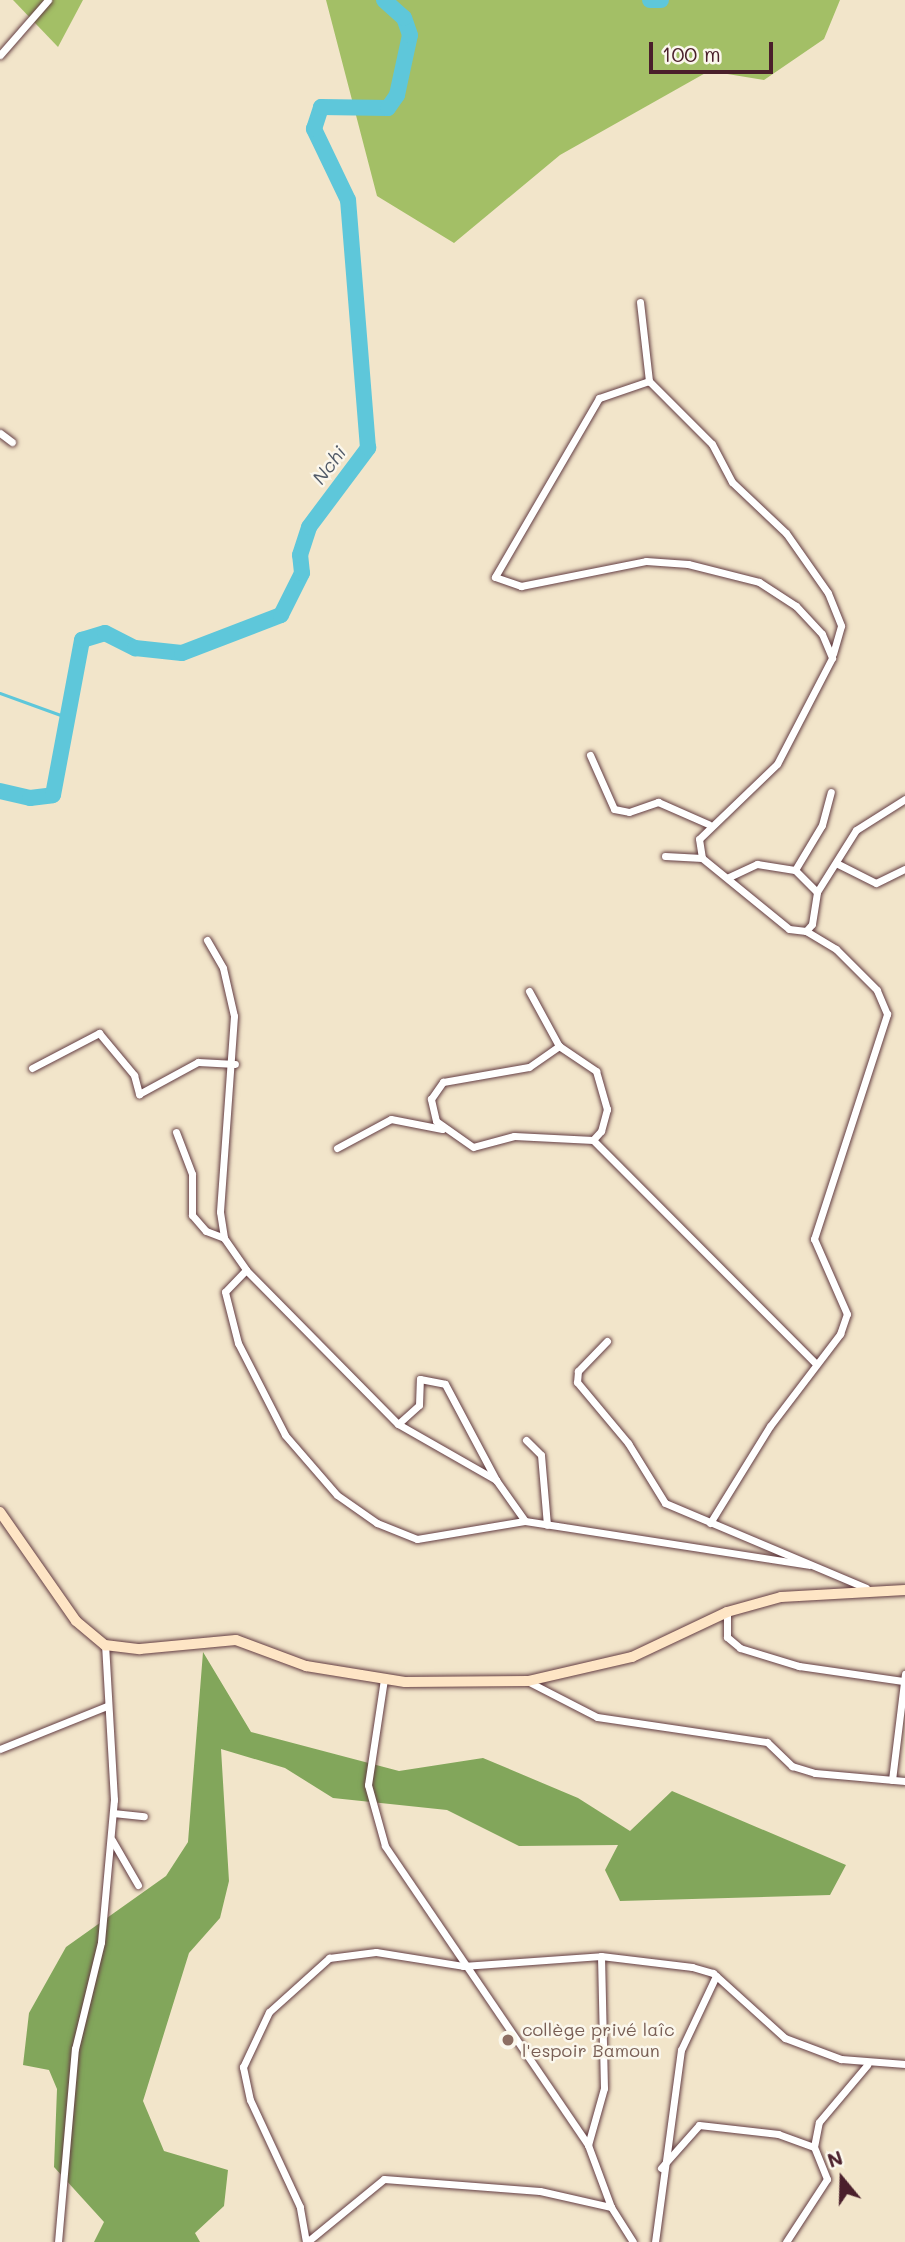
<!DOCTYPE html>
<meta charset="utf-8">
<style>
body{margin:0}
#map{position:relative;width:905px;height:2242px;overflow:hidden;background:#f2e5ca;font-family:Mali,sans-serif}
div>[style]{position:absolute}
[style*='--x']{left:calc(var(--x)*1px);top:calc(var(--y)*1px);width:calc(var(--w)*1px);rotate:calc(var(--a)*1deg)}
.green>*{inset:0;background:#a3bf66}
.forest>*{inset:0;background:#82a65b}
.stream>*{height:2.5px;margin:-1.25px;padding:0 1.25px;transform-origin:1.25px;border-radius:1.25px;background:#5ec7da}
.river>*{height:16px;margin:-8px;padding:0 8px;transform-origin:8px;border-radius:8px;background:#5ec7da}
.roads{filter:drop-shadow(0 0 2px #633d43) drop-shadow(0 0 2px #633d43)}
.minor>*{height:7px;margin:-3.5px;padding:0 3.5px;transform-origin:3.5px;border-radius:3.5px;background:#fff}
.secondary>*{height:10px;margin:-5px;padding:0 5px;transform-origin:5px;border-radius:5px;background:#fee5c5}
.dots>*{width:19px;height:19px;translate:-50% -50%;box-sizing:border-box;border:4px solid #fbf7ec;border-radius:50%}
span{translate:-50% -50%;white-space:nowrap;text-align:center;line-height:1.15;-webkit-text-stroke:5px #fbf7ec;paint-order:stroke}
.education-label{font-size:18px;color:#785e54}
.left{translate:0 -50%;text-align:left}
.water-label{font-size:19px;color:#515a68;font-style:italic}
.north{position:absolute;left:807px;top:2144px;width:70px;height:70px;-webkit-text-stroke:5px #fbf7ec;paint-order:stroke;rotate:341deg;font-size:19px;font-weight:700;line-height:28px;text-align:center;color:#4a1f2b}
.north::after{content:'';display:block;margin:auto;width:24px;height:32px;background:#4a1f2b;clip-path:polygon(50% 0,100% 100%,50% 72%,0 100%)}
.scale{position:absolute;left:649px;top:42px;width:124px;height:32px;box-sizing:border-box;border:4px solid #4a1f2b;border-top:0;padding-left:9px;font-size:21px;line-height:24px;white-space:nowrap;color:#4a1f2b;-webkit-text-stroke:5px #fbf7ec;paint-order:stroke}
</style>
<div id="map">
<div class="green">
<div style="clip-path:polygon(13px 0,83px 0,58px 47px)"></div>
<div style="clip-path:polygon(326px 0,840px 0,824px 39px,764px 80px,709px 71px,560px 155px,454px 243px,377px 196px)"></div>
</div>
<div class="forest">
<div style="clip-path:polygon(203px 1652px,251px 1732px,399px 1771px,483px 1758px,578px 1798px,630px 1831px,672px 1791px,846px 1865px,830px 1895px,620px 1901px,605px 1870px,618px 1845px,519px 1846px,447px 1810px,333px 1798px,285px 1768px,221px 1749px,229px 1881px,220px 1918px,189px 1953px,143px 2101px,164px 2151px,228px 2170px,224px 2206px,195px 2233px,200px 2242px,94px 2242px,104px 2222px,54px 2167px,57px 2089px,49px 2070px,23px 2065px,29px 2013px,66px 1947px,166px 1876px,188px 1842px)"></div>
</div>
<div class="stream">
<div style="--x:0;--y:693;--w:73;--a:19.9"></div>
</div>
<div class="river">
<div style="--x:650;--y:0;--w:11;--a:0"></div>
<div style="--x:0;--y:791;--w:31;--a:13"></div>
<div style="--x:30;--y:798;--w:23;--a:-7"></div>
<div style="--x:53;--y:795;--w:158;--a:-79.4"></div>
<div style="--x:82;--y:640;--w:24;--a:-17"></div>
<div style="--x:105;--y:633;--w:34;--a:27"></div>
<div style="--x:135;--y:648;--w:47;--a:6.1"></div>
<div style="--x:182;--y:653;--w:106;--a:-21"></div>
<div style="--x:281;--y:615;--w:47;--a:-63.4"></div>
<div style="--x:302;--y:573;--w:18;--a:-96"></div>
<div style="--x:300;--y:555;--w:29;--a:-72"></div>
<div style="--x:309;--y:527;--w:99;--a:-53.2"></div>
<div style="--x:368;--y:448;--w:249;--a:-94.6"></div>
<div style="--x:348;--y:200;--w:79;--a:-115.6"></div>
<div style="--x:314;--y:129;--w:23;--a:-72"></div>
<div style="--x:321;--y:107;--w:67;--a:0.9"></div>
<div style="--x:388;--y:108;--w:16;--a:-55"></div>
<div style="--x:397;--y:95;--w:61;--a:-77.8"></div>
<div style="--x:410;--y:35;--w:18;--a:-109"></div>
<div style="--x:404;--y:18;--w:27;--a:-138"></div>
</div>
<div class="roads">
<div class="minor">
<div style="--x:0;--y:55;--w:73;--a:-48.9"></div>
<div style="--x:640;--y:302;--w:80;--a:83.5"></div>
<div style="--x:649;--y:381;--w:89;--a:45"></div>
<div style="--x:712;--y:444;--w:43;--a:62.2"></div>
<div style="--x:732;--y:482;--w:74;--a:43.4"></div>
<div style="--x:786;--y:533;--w:73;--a:55"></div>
<div style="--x:828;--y:593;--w:35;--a:68"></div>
<div style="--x:841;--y:626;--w:29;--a:106"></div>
<div style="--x:649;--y:381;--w:53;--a:161.2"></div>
<div style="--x:599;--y:398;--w:207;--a:120.2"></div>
<div style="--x:495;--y:577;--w:28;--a:19"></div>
<div style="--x:521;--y:586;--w:127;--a:-11.3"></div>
<div style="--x:646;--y:561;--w:42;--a:4.1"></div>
<div style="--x:688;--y:564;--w:73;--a:14.2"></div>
<div style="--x:759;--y:582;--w:44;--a:33"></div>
<div style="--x:796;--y:606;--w:38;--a:47"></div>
<div style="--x:822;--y:634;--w:26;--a:67"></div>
<div style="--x:832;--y:658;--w:119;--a:117.4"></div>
<div style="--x:777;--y:764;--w:108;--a:136.1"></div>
<div style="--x:699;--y:839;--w:19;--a:81"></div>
<div style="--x:702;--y:858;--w:112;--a:39.2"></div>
<div style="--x:789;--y:929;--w:17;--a:7"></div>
<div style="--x:806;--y:931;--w:9;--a:-49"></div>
<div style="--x:812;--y:924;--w:32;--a:-81"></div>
<div style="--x:817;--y:892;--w:73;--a:-57.8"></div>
<div style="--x:856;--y:830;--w:58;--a:-32.3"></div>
<div style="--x:0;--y:433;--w:15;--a:37"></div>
<div style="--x:590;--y:755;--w:59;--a:66"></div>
<div style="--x:614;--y:809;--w:15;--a:11"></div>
<div style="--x:629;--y:812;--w:31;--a:-19"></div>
<div style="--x:658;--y:802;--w:55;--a:23.7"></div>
<div style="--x:665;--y:856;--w:37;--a:3"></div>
<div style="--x:838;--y:864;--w:42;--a:26.6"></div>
<div style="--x:876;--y:883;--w:32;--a:-26"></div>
<div style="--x:795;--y:870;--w:52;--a:-59"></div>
<div style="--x:822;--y:825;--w:34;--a:-75"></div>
<div style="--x:729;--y:877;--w:31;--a:-25"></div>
<div style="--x:757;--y:864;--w:38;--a:9"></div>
<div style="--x:795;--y:870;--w:31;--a:45"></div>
<div style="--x:207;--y:940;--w:32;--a:60"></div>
<div style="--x:223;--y:968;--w:49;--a:77.1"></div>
<div style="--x:234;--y:1016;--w:196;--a:94.1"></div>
<div style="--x:220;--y:1212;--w:26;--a:81"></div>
<div style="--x:224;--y:1238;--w:39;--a:55"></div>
<div style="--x:246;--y:1270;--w:216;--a:45.4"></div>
<div style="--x:398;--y:1424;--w:113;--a:29.7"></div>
<div style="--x:496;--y:1480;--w:50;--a:54.7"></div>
<div style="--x:525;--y:1521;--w:287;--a:8.8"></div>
<div style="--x:529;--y:991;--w:63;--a:61.4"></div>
<div style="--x:559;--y:1046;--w:45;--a:34"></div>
<div style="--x:596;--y:1071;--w:40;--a:74"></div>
<div style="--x:607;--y:1109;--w:23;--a:105"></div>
<div style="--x:601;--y:1131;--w:12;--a:132"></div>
<div style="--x:593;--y:1140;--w:79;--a:-177.1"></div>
<div style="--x:514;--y:1136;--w:42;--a:165"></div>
<div style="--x:473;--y:1147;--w:45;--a:-144.9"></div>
<div style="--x:436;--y:1121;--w:23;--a:-103"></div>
<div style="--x:431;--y:1099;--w:21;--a:-55"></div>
<div style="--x:443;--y:1082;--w:87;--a:-9.9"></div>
<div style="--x:529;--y:1067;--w:37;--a:-35"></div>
<div style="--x:32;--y:1068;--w:76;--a:-27.6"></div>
<div style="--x:99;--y:1033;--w:55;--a:50.2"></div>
<div style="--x:134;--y:1075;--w:20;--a:75"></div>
<div style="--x:139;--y:1094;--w:67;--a:-28.5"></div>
<div style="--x:198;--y:1062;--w:37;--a:3"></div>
<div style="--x:176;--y:1132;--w:45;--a:69.1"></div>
<div style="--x:192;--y:1174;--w:41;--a:90"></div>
<div style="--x:192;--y:1215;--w:21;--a:49"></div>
<div style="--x:206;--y:1231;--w:19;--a:21"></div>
<div style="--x:593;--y:1140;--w:313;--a:45.1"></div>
<div style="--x:337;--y:1148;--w:61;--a:-28.2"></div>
<div style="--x:391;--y:1119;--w:52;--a:11.1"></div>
<div style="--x:246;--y:1270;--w:30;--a:134"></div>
<div style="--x:225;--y:1292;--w:53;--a:75.7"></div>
<div style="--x:238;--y:1343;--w:103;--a:62.9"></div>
<div style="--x:285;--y:1435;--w:79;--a:49.1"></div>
<div style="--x:337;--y:1495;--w:49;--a:35"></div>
<div style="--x:377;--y:1523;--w:43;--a:21.8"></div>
<div style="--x:417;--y:1539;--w:109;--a:-9.5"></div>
<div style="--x:607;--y:1341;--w:42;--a:134"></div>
<div style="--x:578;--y:1371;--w:11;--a:95"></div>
<div style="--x:577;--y:1382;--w:80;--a:50.1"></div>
<div style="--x:628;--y:1443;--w:70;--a:58.3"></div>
<div style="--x:665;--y:1503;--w:218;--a:22.9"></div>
<div style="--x:398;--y:1424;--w:28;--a:-42"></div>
<div style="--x:419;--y:1405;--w:26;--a:-88"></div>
<div style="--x:420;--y:1379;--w:25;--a:11"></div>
<div style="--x:445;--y:1384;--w:109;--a:62"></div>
<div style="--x:526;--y:1440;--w:21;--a:45"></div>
<div style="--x:541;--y:1455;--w:70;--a:85.1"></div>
<div style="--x:710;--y:1523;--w:114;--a:-58.3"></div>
<div style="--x:770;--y:1426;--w:116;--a:-52.7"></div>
<div style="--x:840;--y:1334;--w:21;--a:-71"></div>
<div style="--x:847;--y:1314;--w:82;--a:-113.7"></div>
<div style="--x:814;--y:1239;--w:237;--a:-72"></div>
<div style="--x:887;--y:1014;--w:26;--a:-113"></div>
<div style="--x:877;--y:990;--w:58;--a:-135"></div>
<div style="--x:836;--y:949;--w:35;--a:-149"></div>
<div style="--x:727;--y:1612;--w:25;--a:90"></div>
<div style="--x:727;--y:1637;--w:17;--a:40"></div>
<div style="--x:740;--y:1648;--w:62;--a:17"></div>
<div style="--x:799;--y:1666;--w:105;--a:8.2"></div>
<div style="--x:384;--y:1679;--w:107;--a:98.6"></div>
<div style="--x:368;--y:1785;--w:63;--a:74.4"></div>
<div style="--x:385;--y:1846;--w:361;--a:55.8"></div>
<div style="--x:588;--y:2145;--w:66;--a:69.6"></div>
<div style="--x:611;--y:2207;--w:41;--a:57.8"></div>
<div style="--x:529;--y:1682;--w:76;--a:27.2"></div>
<div style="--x:597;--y:1717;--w:172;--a:8.4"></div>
<div style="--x:767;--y:1742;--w:35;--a:44"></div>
<div style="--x:792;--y:1766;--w:24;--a:17"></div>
<div style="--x:815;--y:1773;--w:90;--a:5.1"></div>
<div style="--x:0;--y:1749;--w:115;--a:-21.9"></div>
<div style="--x:892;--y:1780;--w:107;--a:-83"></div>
<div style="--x:113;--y:1813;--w:31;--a:6"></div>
<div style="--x:112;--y:1840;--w:52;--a:60"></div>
<div style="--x:588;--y:2145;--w:59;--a:-74.3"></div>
<div style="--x:604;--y:2088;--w:132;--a:-91.3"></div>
<div style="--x:661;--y:2168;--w:57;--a:-48.5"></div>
<div style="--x:699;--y:2125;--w:80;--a:6.5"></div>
<div style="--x:778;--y:2134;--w:38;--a:20"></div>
<div style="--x:58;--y:2242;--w:194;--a:-85"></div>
<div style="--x:75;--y:2049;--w:110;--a:-76.3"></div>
<div style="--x:101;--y:1942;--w:143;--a:-84.8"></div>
<div style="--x:114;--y:1800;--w:155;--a:-93.3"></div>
<div style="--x:306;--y:2242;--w:36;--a:-100"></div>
<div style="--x:300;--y:2207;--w:118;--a:-115"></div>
<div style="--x:250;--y:2100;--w:34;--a:-102"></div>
<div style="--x:243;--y:2067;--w:61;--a:-64.7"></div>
<div style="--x:269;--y:2012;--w:81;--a:-42"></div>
<div style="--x:329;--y:1958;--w:47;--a:-7.3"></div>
<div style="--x:376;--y:1952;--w:88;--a:9.1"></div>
<div style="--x:463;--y:1966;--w:138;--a:-4.1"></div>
<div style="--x:601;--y:1956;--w:92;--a:6.9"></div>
<div style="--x:692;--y:1967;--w:22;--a:16"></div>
<div style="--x:713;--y:1973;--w:97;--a:42.1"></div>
<div style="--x:785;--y:2038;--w:60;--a:20.6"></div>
<div style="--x:841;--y:2059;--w:64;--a:4.5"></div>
<div style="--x:307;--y:2242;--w:99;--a:-39.3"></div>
<div style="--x:384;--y:2179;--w:156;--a:4.4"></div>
<div style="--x:540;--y:2191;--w:73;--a:12.7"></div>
<div style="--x:655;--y:2242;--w:194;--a:-82.3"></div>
<div style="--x:681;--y:2050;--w:82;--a:-64.7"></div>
<div style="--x:786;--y:2242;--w:75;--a:-56.9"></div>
<div style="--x:827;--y:2179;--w:35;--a:-112"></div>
<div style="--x:814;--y:2147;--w:25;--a:-79"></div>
<div style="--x:819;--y:2122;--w:75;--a:-49.9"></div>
</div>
<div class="secondary">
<div style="--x:0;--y:1512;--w:133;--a:55.1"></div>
<div style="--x:76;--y:1621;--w:38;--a:40"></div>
<div style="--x:105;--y:1645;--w:35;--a:7"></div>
<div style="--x:140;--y:1649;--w:96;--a:-5.4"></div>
<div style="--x:236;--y:1640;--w:75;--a:20.4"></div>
<div style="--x:306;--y:1666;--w:100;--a:9.2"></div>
<div style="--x:405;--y:1682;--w:123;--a:-0.5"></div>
<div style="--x:528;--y:1681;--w:107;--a:-13"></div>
<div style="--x:632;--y:1657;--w:105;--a:-25.3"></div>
<div style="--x:727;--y:1612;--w:56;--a:-15.5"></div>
<div style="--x:781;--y:1597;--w:124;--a:-3.2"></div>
</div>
</div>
<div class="dots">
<div style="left:508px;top:2040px;background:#8d6e63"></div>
</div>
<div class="education-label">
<span class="left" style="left:522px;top:2040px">collège privé laîc<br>l'espoir Bamoun</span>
</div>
<div class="water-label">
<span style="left:329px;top:465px;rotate:-53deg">Nchi</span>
</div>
<div class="north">N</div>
<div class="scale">100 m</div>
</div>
